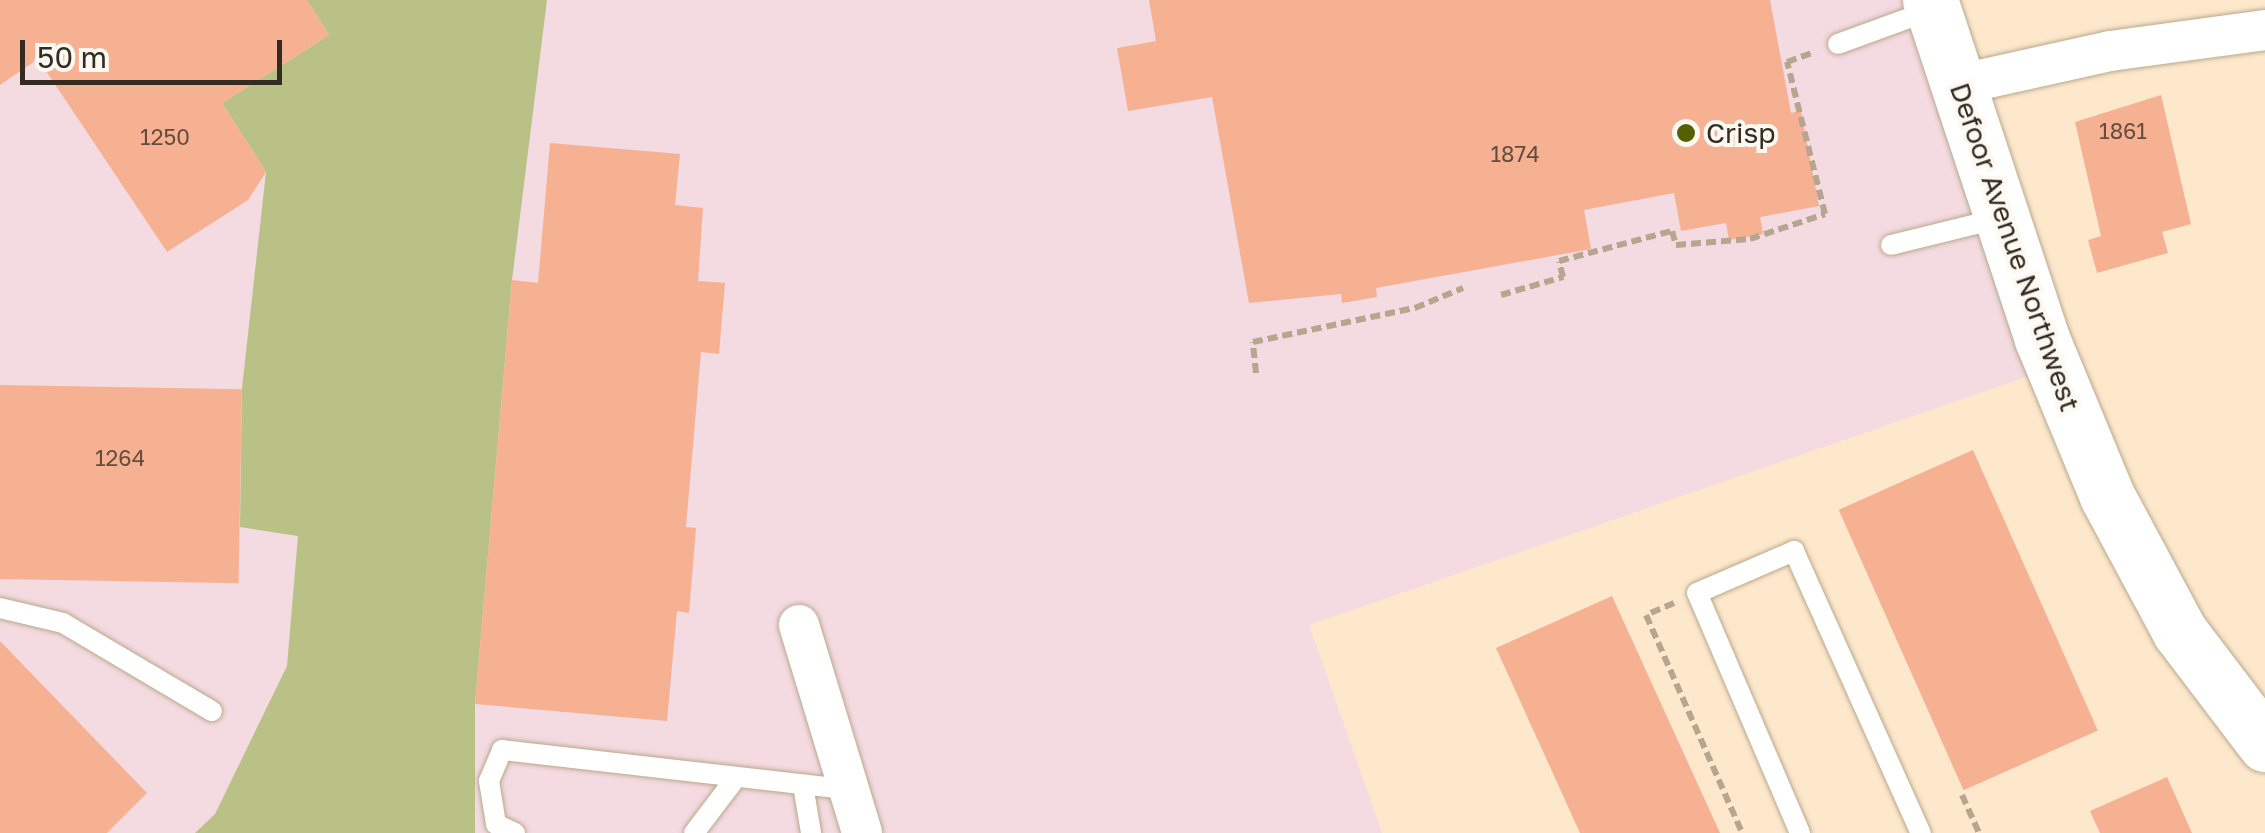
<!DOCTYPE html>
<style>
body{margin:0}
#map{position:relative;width:2265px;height:833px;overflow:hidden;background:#fde8cc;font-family:"Golos Text",sans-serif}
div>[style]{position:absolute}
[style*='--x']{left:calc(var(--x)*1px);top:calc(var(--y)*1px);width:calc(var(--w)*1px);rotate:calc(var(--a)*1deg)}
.commercial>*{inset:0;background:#f4dae1}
.green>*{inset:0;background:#b9c186}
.building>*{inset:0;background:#f6b193;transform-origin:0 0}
.path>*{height:6px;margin-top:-3px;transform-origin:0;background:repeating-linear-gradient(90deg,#b6a690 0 10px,transparent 0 15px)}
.roads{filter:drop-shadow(0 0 2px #bba88c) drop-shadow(0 0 2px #bba88c)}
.lane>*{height:20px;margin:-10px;padding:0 10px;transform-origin:10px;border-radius:10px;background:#fff}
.street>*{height:40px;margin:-20px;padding:0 20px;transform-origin:20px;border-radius:20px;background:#fff}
.secondary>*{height:55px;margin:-27.5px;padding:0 27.5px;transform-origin:27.5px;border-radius:27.5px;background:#fff}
.dots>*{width:28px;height:28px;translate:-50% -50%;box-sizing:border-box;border:5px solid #fcf8f2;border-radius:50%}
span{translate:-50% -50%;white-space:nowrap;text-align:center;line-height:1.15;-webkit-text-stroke:8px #fcf8f2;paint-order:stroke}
.number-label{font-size:22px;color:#644d3e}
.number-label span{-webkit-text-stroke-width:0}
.poi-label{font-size:28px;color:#342c21}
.left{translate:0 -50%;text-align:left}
.street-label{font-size:28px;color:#342c21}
.scale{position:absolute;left:20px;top:40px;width:262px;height:45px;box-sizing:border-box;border:5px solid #342c21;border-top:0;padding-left:12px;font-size:30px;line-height:35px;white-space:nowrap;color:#342c21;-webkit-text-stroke:8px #fcf8f2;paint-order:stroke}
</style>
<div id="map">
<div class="commercial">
<div style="clip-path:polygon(0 0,1932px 0,2055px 367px,1309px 625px,1382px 833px,0 833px)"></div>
</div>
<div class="green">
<div style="clip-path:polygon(307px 0,547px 0,512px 280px,475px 704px,475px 833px,195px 833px,215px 814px,287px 666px,298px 536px,240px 527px,242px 388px,266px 172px,222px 103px,329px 35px)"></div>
</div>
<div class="building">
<div style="clip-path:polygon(0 0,307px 0,329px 35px,222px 103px,266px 172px,248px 200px,167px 252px,38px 59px,0 85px)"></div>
<div style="clip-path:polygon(1149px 0,1770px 0,1791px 113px,1801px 111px,1819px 206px,1760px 217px,1763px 234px,1729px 240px,1726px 223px,1681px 231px,1674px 193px,1584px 210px,1591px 249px,1376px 288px,1377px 297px,1342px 303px,1341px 294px,1249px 303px,1212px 97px,1128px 111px,1117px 48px,1156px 41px)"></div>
<div style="clip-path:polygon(2161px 95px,2191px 224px,2162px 232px,2168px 253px,2097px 273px,2088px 240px,2101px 236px,2075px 122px)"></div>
<div style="clip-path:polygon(550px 143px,680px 154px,675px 205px,703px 208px,698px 281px,725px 283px,719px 354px,701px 352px,686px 527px,696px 528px,689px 613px,677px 611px,667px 721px,475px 704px,512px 280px,538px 283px)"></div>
<div style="left:0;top:385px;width:242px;height:194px;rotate:1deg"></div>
<div style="left:1973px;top:450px;width:307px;height:147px;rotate:66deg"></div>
<div style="clip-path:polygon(1612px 596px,1720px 833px,1580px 833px,1496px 648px)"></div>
<div style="clip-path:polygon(0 641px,147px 793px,107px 833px,0 833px)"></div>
<div style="clip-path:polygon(2167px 777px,2192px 833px,2100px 833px,2090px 811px)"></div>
</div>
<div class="path">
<div style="--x:1501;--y:295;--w:65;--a:-16.2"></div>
<div style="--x:1563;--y:277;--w:16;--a:-104"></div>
<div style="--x:1559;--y:261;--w:117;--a:-14.9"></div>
<div style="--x:1672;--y:231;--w:15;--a:74"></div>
<div style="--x:1676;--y:245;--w:74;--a:-4.6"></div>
<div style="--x:1750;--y:239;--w:79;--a:-18.4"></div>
<div style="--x:1825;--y:214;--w:157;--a:-104"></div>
<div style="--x:1787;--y:62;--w:29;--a:-20"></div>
<div style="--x:1256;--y:373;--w:31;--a:-96"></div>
<div style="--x:1253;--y:342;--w:166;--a:-11.9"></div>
<div style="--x:1415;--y:308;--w:52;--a:-22.6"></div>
<div style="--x:1674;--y:603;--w:30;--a:157"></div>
<div style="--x:1646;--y:615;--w:238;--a:66.2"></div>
<div style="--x:1962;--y:795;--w:42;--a:65.9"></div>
</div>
<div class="roads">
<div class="lane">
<div style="--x:1838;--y:44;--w:99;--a:-20.1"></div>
<div style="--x:1891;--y:245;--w:113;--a:-13.8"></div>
<div style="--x:0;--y:608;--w:65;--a:13.4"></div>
<div style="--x:63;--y:623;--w:173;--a:30.6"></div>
<div style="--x:803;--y:785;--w:49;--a:80.5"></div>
<div style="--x:515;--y:833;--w:21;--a:-155"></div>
<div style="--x:496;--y:824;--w:44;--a:-99.2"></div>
<div style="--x:489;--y:781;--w:34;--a:-67"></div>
<div style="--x:502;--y:750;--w:351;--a:6.5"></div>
<div style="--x:694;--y:833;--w:68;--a:-52.8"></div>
<div style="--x:1800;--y:833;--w:261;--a:-113.2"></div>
<div style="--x:1697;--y:593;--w:106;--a:-23.4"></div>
<div style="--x:1794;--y:551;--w:309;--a:65.8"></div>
</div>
<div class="street">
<div style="--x:1957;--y:85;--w:157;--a:-12.5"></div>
<div style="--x:2110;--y:51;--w:156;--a:-7.7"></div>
<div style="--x:799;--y:625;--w:217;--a:73.1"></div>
</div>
<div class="secondary">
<div style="--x:1930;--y:0;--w:357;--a:71.7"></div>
<div style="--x:2042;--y:339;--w:170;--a:67.5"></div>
<div style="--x:2107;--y:496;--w:154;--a:61.8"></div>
<div style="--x:2180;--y:632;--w:141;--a:52.8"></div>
</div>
</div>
<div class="dots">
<div style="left:1686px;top:133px;background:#556000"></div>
</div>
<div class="number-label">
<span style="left:2123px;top:131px">1861</span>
<span style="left:165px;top:137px">1250</span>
<span style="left:1515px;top:154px">1874</span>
<span style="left:120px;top:458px">1264</span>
</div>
<div class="poi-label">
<span class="left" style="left:1706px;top:133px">Crisp</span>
</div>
<div class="street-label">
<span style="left:2015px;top:247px;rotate:71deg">Defoor Avenue Northwest</span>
</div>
<div class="scale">50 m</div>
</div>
